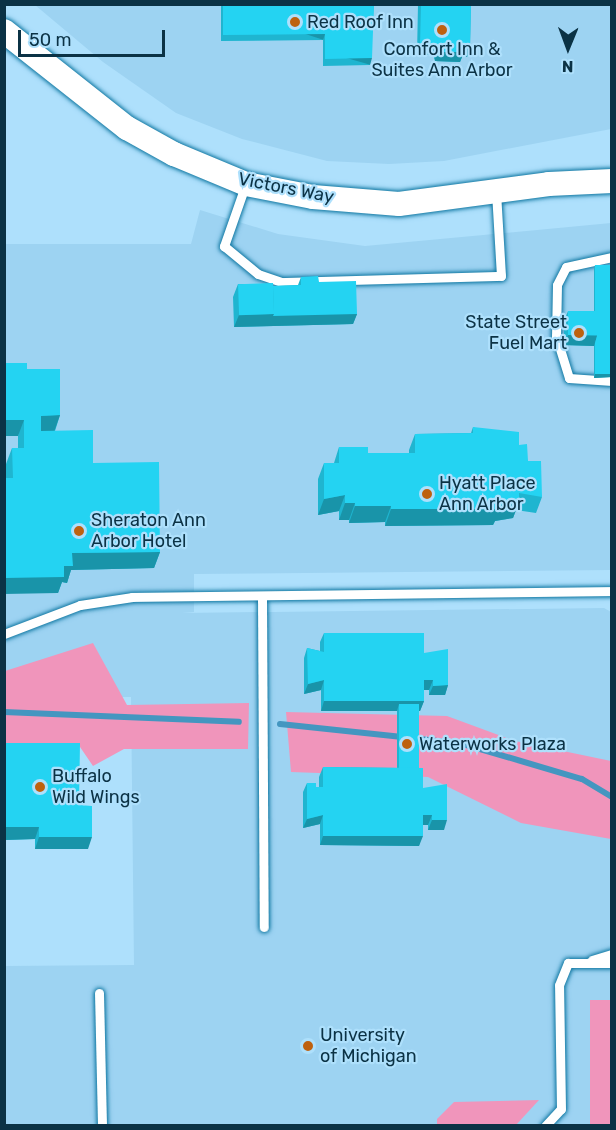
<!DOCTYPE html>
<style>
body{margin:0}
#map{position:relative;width:616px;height:1130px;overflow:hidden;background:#aee0fc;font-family:Rubik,sans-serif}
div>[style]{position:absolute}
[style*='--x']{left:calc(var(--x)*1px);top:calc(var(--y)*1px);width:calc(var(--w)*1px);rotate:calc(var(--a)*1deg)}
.built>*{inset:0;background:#9dd3f2}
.green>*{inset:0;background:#f095bb;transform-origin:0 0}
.stream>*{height:6px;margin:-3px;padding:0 3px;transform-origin:3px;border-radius:3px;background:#4496c0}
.roads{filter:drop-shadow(0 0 2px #0f77a2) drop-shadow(0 0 2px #0f77a2)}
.service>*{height:9px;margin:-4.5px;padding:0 4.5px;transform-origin:4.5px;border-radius:4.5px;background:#fff}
.tertiary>*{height:24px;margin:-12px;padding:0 12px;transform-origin:12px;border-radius:12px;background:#fff}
.wall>*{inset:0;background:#1fb5d0}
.shaded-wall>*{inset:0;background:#1994a9;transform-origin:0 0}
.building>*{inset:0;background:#24d3f2;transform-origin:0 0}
.dots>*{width:16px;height:16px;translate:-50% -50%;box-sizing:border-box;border:3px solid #aee0fc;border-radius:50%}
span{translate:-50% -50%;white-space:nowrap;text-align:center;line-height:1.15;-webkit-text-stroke:4.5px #aee0fc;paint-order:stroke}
.poi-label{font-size:18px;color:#0b3245}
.left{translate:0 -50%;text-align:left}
.right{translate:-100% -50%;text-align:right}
.street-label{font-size:18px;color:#0b3245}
.frame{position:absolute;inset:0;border:6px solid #0b3245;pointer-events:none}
.north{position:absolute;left:538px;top:18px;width:60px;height:60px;-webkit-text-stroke:4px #aee0fc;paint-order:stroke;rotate:181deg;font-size:16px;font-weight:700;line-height:24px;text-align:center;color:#0b3245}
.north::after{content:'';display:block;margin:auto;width:21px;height:27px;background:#0b3245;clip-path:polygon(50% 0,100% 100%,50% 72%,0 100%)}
.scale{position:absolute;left:18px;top:30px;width:147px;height:27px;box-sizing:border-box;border:3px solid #0b3245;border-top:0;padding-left:8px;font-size:18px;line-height:21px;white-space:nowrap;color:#0b3245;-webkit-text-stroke:4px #aee0fc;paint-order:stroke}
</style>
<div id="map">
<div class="built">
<div style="clip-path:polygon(35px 5px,611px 5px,611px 129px,444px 161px,389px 164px,327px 161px,242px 139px,176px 113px,103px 62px)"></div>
<div style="clip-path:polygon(200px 210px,278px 234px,365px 246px,611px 223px,611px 570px,194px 574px,194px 612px,182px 613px,604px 608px,611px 612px,611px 1125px,5px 1125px,4px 966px,134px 965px,131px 697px,5px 698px,5px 244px,191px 244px)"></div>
</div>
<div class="green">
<div style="clip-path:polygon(93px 643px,127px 705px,249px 703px,248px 749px,124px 749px,93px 766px,78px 744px,5px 745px,5px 671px)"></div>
<div style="clip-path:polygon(286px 712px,447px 716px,515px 741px,611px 761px,611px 839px,521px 823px,428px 777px,291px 772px)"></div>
<div style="left:590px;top:1000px;width:21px;height:125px"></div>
<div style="clip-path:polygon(539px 1100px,516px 1125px,437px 1125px,437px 1119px,454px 1102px)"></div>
</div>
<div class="stream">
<div style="--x:4;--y:712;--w:235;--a:2.4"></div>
<div style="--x:280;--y:724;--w:123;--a:6.1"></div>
<div style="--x:412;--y:738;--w:51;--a:6.7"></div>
<div style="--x:463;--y:744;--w:124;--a:16.4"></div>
<div style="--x:582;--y:779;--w:35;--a:31"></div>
</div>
<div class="roads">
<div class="service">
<div style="--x:245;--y:186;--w:64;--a:109.3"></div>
<div style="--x:224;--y:246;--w:44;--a:39.5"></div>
<div style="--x:258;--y:274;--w:24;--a:19"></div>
<div style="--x:281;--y:282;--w:220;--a:-1.6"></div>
<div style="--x:501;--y:276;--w:83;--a:-93.4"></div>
<div style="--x:612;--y:257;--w:47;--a:167.7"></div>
<div style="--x:566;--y:267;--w:20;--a:117"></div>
<div style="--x:557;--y:285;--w:51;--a:91.1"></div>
<div style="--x:556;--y:336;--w:44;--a:72.8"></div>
<div style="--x:569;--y:378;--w:43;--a:4"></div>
<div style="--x:262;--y:596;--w:331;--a:89.7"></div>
<div style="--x:4;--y:634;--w:81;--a:-20.9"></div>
<div style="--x:80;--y:605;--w:53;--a:-8.7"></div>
<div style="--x:132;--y:597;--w:480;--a:-0.7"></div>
<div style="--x:592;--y:960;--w:21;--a:-17"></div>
<div style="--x:99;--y:993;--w:133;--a:88.7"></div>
<div style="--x:545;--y:1126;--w:23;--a:-47"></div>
<div style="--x:561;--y:1109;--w:124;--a:-90.9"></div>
<div style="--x:559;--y:985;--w:24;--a:-68"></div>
<div style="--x:568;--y:963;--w:44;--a:0"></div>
</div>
<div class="tertiary">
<div style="--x:4;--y:31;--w:157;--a:38.3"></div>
<div style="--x:127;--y:128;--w:54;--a:29"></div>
<div style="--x:174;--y:154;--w:78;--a:22.6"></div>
<div style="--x:246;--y:184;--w:68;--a:11"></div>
<div style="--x:313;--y:197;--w:86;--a:4.7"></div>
<div style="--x:399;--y:204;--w:151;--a:-7.6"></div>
<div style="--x:549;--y:184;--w:63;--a:-2.7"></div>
</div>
</div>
<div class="wall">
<div style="clip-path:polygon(221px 4px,374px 4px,370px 65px,323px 66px,323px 40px,221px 41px)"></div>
<div style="clip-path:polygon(418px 4px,471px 4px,470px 47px,467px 57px,462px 57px,460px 62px,434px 61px,434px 55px,417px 55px)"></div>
<div style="clip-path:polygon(595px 265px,612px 377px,594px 378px,594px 346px,564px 345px,564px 321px,568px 311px,594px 311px,594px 269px)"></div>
<div style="clip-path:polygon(301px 277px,319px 282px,357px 314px,353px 324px,234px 327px,233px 297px,238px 284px,273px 286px,298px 285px)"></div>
<div style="clip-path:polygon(27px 369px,60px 415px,55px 431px,93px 463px,160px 552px,154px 568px,71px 570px,67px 583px,62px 582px,58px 593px,6px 478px,6px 464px,12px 448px,18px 448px,18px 436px)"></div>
<div style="clip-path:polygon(473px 427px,519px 445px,528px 461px,542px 497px,536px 513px,516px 510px,513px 518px,495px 521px,493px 525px,385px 526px,385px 522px,349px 523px,349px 520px,339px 520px,339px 511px,318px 515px,318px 479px,324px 463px,334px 463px,339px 447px,368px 453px,409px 453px,409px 450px,415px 434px,471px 433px)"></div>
<div style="clip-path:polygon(324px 633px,424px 653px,448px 685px,445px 695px,429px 695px,429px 690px,424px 690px,424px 701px,420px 711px,419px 711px,419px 768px,423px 788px,444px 830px,428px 830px,428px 825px,423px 825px,419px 846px,320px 845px,320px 824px,303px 828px,303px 792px,307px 783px,316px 787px,319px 787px,319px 777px,323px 767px,397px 768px,397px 711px,321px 711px,321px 690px,304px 694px,304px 658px,307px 648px,320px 651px,320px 642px)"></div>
<div style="clip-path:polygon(79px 805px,88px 849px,35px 849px,35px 839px,4px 840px)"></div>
</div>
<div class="shaded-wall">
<div style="left:325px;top:34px;width:6px;height:102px;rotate:108deg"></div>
<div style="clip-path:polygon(420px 45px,437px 45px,434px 55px,417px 55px)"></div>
<div style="clip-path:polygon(464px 47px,470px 47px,467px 57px,462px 57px,460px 62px,434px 61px,437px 52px)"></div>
<div style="left:372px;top:58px;width:7px;height:47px;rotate:106deg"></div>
<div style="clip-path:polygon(274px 314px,357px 314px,353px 324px,234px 327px,239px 315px)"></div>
<div style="clip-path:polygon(568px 335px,597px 336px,594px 346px,564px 345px)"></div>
<div style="clip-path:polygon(595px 374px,612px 374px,612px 377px,594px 378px)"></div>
<div style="clip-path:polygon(60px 415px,54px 432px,35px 432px,41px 416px)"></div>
<div style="clip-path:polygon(4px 420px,24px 420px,18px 436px,4px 436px)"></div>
<div style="clip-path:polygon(345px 495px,339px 511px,318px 515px,324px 499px)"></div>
<div style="clip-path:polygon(519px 502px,513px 518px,495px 521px,493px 525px,385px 526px,391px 509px,499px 505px)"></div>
<div style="clip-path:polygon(345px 503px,355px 503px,349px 520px,339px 520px)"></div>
<div style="clip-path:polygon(355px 506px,391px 506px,385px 522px,349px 523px)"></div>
<div style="clip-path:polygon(160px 552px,154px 568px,71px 570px,67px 583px,62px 582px,58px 593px,4px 594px,4px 578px,64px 566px,72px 553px)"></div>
<div style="clip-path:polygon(324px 680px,321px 690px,304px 694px,308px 684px)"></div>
<div style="clip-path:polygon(424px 680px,433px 680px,429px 690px,420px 690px)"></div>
<div style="clip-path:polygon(448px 685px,445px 695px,429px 695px,433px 686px)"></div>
<div style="clip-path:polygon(324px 701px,424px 701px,420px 711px,399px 711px,399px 704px,397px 711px,321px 711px)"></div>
<div style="clip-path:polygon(323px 815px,320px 824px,303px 828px,307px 819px)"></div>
<div style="clip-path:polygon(423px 815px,432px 815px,428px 825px,419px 825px)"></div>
<div style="clip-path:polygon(432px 820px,447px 820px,444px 830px,428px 830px)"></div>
<div style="clip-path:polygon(4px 827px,39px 827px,35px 839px,4px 840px)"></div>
<div style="clip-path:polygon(323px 836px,423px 836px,419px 846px,320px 845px)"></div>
<div style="clip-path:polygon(39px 837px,92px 837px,88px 849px,35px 849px)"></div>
</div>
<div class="building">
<div style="clip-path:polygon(223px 4px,374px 4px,372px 58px,325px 59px,325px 34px,223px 35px)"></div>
<div style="clip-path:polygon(421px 4px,471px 4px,470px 47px,464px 47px,463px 52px,437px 52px,437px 45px,420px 45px)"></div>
<div style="clip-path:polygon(595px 265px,612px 265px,612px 374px,595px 374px,595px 343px,597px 336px,597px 311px,595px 311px)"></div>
<div style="clip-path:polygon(318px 276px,319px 282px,356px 281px,357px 314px,273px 316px,274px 314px,273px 286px,301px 285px,301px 277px)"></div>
<div style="left:273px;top:283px;width:31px;height:35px;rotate:88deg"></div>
<div style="left:568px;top:311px;width:29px;height:24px"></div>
<div style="clip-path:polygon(4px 363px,27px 363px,27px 369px,60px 369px,60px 415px,41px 416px,41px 431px,93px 430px,93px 463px,159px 462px,160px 552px,72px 553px,73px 566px,64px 566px,64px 577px,4px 578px,4px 478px,13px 478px,12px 448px,24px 448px,24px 420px,4px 420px)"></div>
<div style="clip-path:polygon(473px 427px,519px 432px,519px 445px,527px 444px,528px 461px,541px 461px,542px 497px,519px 493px,519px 502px,499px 505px,499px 509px,391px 509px,391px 506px,355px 506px,355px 503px,345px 503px,345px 495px,324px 499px,324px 463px,339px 463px,339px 447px,368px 447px,368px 453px,415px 453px,415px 434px,473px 433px)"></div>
<div style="clip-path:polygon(324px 633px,424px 633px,424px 653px,448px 649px,448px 685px,433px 686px,433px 680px,424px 680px,424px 701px,324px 701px,324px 680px,308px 684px,307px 648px,324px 652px)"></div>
<div style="left:399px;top:704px;width:20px;height:64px"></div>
<div style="clip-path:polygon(4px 743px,80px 743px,79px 805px,92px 806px,92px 837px,39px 837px,39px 827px,4px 827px)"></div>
<div style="clip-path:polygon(323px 767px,423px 768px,423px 788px,447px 784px,447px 820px,432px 820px,432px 815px,423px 815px,423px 836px,323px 836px,323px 815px,307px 819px,307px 783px,316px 783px,316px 787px,323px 787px)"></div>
</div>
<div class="dots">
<div style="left:295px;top:22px;background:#be610f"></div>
<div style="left:442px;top:30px;background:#be610f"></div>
<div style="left:579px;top:333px;background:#be610f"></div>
<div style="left:427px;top:494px;background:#be610f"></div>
<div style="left:79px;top:531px;background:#be610f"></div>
<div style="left:407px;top:744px;background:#be610f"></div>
<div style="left:40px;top:787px;background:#be610f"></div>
<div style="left:308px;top:1046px;background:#be610f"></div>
</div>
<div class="poi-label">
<span class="left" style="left:307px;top:22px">Red Roof Inn</span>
<span style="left:442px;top:60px">Comfort Inn &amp;<br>Suites Ann Arbor</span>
<span class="right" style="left:567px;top:333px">State Street<br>Fuel Mart</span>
<span class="left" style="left:439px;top:494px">Hyatt Place<br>Ann Arbor</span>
<span class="left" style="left:91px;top:531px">Sheraton Ann<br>Arbor Hotel</span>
<span class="left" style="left:419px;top:744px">Waterworks Plaza</span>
<span class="left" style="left:52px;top:787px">Buffalo<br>Wild Wings</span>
<span class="left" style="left:320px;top:1046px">University<br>of Michigan</span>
</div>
<div class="street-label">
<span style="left:286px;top:188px;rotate:11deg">Victors Way</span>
</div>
<div class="frame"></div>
<div class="north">N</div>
<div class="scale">50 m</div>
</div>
